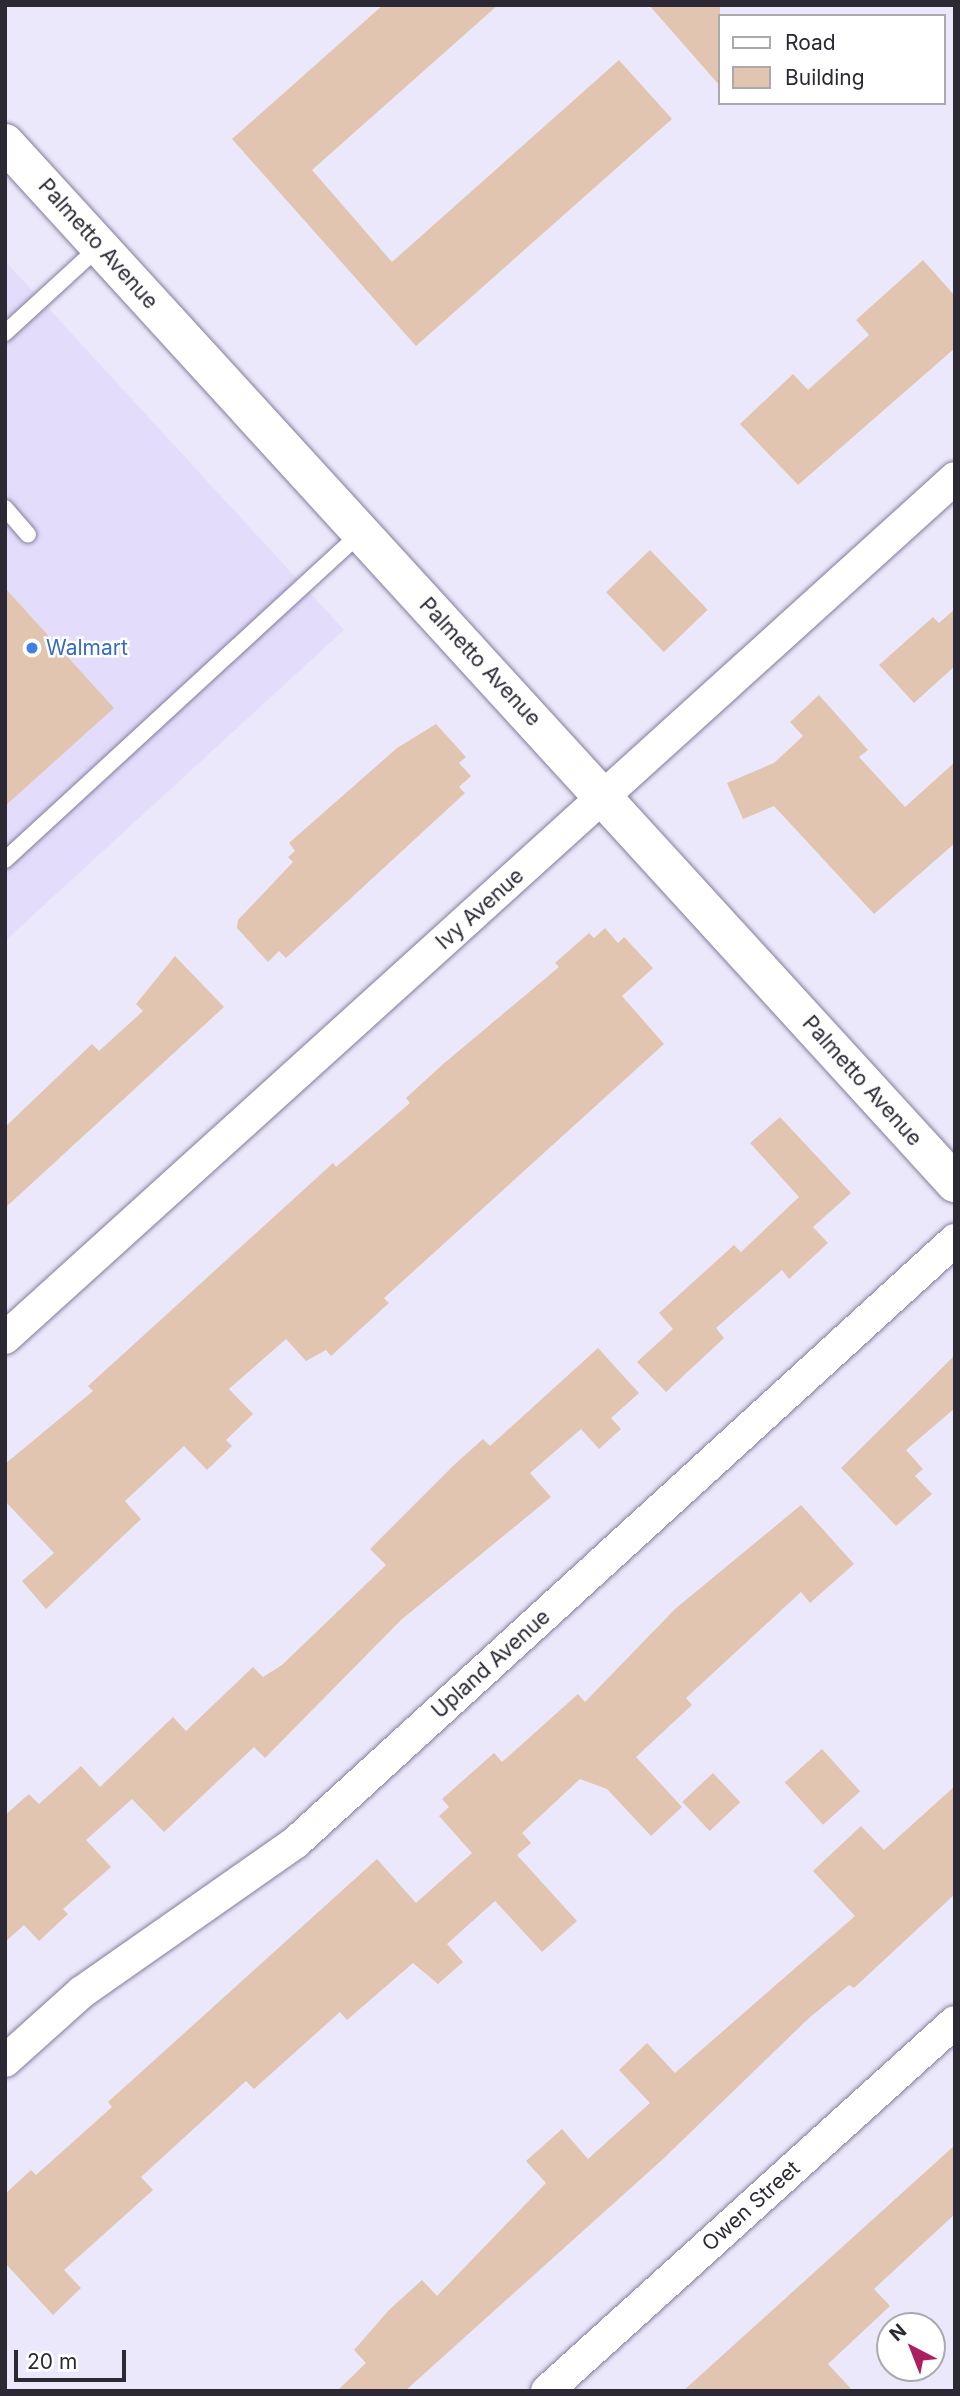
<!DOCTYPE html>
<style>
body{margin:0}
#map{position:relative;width:960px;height:2396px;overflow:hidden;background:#ece8fb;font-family:Inter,sans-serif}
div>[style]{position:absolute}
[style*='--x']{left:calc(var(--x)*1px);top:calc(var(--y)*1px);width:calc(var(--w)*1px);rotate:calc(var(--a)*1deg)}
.built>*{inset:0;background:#e4dcfb}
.building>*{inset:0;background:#e1c5b0;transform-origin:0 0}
.roads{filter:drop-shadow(0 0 2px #837c99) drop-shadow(0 0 2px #837c99)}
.service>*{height:16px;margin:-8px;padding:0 8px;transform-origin:8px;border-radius:8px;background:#fff}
.minor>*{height:32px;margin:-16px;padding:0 16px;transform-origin:16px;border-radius:16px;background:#fff}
.tertiary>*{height:38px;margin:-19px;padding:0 19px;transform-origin:19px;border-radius:19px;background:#fff}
.dots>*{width:19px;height:19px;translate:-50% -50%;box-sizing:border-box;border:4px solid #fff;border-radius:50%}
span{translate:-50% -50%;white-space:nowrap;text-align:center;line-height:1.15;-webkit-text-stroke:5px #fff;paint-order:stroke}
.street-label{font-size:21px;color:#2c2935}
.shop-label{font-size:21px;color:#366cbe}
.left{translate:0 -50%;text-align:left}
.frame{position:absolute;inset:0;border:7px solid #2c2935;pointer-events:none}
.legend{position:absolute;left:718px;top:14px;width:228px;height:91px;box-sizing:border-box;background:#fff;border:2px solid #aba9ae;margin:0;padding:9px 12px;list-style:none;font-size:21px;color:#2c2935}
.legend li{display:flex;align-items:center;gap:14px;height:35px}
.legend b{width:35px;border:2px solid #aba9ae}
.north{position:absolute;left:876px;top:2312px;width:70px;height:70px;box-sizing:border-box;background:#fff;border:2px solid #aba9ae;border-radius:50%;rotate:318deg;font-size:19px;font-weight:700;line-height:28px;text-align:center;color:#2c2935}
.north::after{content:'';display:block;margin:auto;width:24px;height:32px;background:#ab1f60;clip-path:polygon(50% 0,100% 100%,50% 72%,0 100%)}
.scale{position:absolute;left:14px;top:2350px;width:112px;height:32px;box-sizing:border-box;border:4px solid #2c2935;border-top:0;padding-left:9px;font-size:21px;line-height:24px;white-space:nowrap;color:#2c2935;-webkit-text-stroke:5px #fff;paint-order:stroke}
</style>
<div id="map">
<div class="built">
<div style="clip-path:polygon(5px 261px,344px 630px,5px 941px)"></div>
</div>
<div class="building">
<div style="clip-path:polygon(383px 5px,498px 5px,312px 170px,392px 262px,619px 60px,672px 119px,416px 346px,232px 139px)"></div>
<div style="clip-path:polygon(649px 5px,720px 5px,720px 86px)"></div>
<div style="clip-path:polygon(923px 260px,955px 296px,955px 348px,798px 485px,740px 424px,793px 374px,808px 390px,869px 335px,856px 320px)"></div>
<div style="left:650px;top:550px;width:83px;height:61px;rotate:46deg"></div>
<div style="clip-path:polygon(5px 588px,114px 708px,5px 806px)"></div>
<div style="clip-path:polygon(955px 609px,955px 666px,914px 703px,879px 665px,933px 617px,939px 623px)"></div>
<div style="clip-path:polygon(819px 695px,868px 750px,859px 757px,905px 807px,955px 762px,955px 843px,874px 914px,774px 806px,743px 819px,727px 783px,774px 763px,803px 736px,790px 722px)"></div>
<div style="clip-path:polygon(436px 724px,466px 757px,459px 763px,471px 776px,459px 787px,465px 793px,286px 958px,279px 951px,268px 962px,237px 928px,238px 920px,293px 862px,288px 857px,295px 851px,289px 843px,397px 748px)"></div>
<div style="clip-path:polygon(605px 928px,618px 943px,624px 937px,653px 968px,622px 996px,664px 1044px,384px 1298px,389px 1303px,331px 1356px,326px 1350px,306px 1361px,286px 1339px,229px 1389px,253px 1414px,226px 1440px,232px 1446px,207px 1470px,184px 1446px,125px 1501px,141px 1519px,46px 1609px,22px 1581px,54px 1553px,5px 1501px,5px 1464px,93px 1391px,88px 1386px,333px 1163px,336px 1167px,410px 1103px,406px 1098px,442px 1065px,559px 967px,555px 963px,589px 933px,594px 938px)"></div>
<div style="clip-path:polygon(175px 956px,224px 1007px,5px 1208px,5px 1127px,92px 1044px,99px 1051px,143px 1011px,136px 1004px)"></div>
<div style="clip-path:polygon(780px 1117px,851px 1193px,813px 1227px,828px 1243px,789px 1279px,782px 1270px,716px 1328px,724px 1338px,666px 1392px,637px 1362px,673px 1329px,659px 1313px,734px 1245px,741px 1252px,799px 1197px,750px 1143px)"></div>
<div style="clip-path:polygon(598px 1348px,639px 1393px,611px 1418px,621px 1429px,599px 1449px,581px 1429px,530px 1473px,551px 1497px,401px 1620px,265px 1758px,254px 1747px,164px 1832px,132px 1799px,86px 1840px,111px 1867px,63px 1909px,68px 1914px,39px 1941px,24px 1925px,5px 1942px,5px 1815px,29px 1794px,39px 1804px,81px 1766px,100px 1787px,173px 1717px,186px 1731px,253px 1667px,263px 1677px,282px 1665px,386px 1565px,370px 1549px,454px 1465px,483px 1439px,490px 1446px)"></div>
<div style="clip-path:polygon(955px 1355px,955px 1408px,906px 1450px,923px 1469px,915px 1476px,932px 1494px,896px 1526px,841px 1468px)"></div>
<div style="clip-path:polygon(801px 1505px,854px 1564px,810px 1603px,801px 1592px,686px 1698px,692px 1705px,636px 1757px,682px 1807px,651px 1836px,607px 1789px,580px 1779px,522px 1833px,531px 1843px,517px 1855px,577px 1921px,542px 1952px,495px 1901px,447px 1944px,463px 1962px,438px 1984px,413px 1963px,347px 2020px,340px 2012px,254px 2089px,246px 2081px,141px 2177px,153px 2190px,64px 2270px,81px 2288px,53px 2315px,5px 2263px,5px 2194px,31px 2170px,36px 2175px,112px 2107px,108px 2102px,377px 1859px,416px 1903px,472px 1853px,439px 1816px,449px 1807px,442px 1799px,494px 1753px,502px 1762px,578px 1694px,585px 1702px,675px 1609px)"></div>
<div style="left:822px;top:1749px;width:57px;height:50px;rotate:48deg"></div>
<div style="left:713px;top:1773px;width:40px;height:42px;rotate:47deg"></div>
<div style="clip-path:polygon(955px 1786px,955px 1894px,854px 1988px,849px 1985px,809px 2018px,663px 2159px,405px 2391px,337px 2391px,366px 2363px,354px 2350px,389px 2310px,422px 2280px,437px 2296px,546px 2183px,526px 2161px,562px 2129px,588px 2159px,650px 2103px,619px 2070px,647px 2043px,675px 2073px,855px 1916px,813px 1871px,861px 1826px,884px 1850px)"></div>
<div style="clip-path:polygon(955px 2145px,955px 2214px,874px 2289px,890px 2306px,828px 2364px,853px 2391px,683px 2391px)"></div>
</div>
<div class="roads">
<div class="service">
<div style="--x:5;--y:333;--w:129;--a:-42.5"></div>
<div style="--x:5;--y:508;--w:35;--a:49"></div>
<div style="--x:5;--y:860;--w:483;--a:-42.6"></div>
</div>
<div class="minor">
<div style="--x:5;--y:1338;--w:1281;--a:-42.15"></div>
<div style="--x:5;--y:2061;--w:103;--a:-41.9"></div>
<div style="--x:82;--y:1992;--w:261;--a:-35"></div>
<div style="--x:296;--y:1842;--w:893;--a:-42.41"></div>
<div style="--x:547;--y:2391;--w:550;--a:-42.13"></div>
</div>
<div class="tertiary">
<div style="--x:5;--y:143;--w:1409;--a:47.59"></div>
</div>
</div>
<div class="dots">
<div style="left:32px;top:648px;background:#3f7fe0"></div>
</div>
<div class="street-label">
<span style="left:98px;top:244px;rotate:48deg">Palmetto Avenue</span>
<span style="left:480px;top:662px;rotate:47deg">Palmetto Avenue</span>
<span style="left:480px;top:909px;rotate:-42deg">Ivy Avenue</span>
<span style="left:862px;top:1081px;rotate:48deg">Palmetto Avenue</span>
<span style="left:491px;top:1664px;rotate:-42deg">Upland Avenue</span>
<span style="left:751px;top:2206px;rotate:-42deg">Owen Street</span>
</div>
<div class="shop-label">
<span class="left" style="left:46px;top:648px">Walmart</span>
</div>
<div class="frame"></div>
<ul class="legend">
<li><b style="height:9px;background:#fff"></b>Road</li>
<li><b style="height:19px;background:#e1c5b0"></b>Building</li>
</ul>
<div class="north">N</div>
<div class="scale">20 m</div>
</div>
